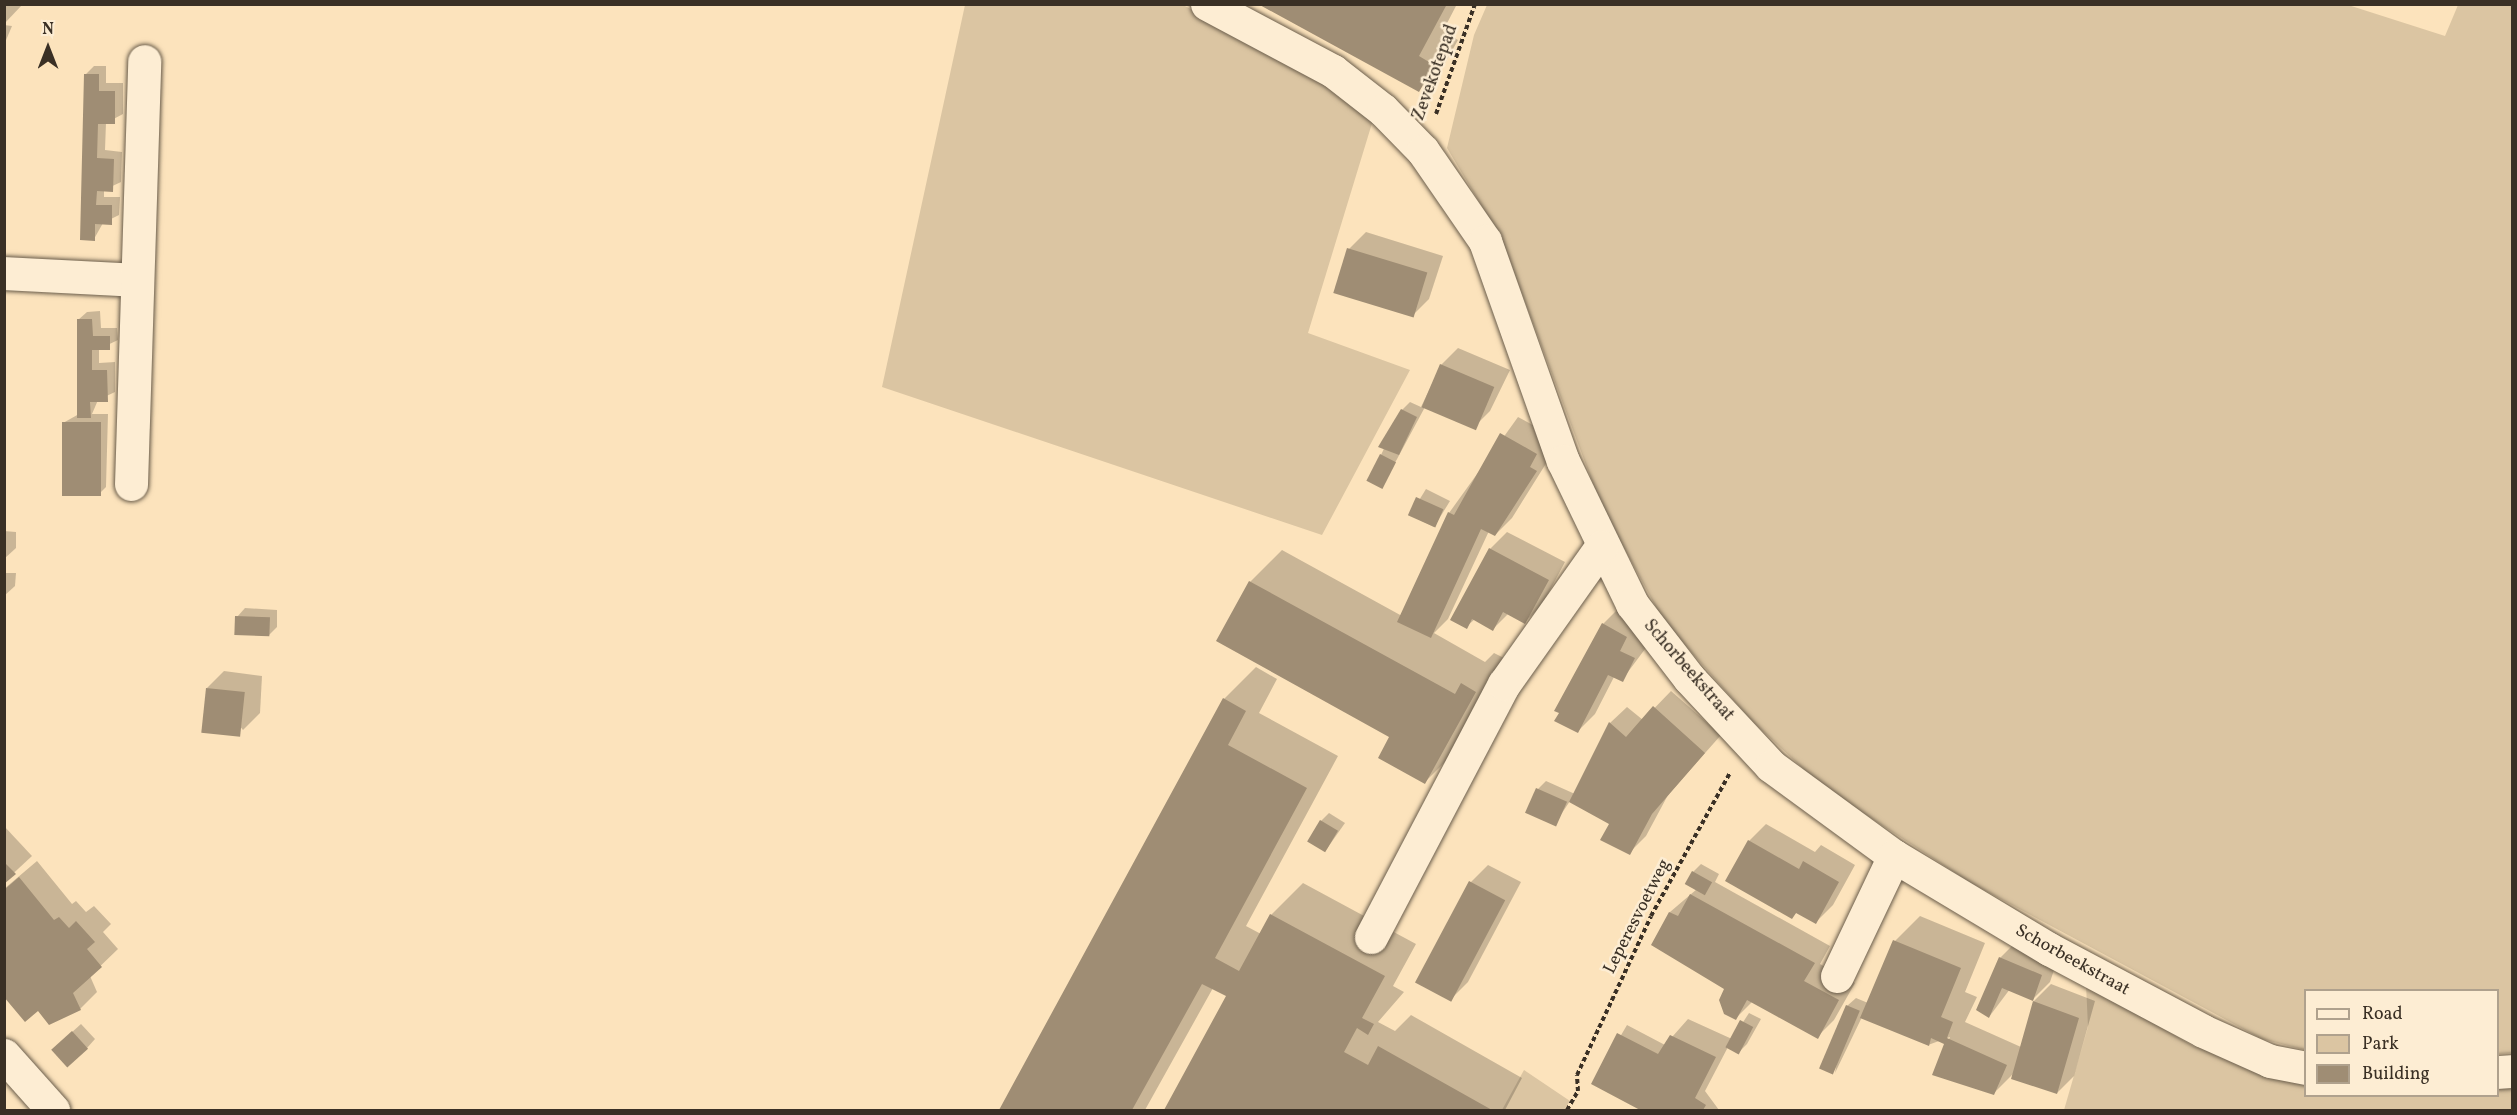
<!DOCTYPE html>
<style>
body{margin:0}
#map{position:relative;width:2517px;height:1115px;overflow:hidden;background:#fce3bc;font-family:Vollkorn,serif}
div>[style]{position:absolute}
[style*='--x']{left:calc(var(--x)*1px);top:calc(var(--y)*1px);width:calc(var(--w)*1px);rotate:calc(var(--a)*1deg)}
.green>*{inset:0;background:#dbc5a2}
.shadow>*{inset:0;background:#0003}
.building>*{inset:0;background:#9f8d74;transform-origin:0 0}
.path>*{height:4px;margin-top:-2px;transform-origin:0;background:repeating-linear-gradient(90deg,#3a3025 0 4.5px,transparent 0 7.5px)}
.roads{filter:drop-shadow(0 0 2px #6a5d4b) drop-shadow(0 0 2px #6a5d4b)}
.minor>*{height:33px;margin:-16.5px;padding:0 16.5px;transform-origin:16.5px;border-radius:16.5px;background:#fdedd3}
span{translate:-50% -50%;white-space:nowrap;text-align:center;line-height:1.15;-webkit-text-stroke:5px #fdedd3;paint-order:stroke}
.street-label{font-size:18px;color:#3a3025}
.frame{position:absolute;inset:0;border:6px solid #3a3025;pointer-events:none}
.legend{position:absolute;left:2304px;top:989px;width:195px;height:108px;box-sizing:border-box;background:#fdedd3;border:2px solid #afa18d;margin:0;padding:8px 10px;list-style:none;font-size:18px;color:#3a3025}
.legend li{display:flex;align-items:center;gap:12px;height:30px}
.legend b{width:30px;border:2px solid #afa18d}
.north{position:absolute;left:18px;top:18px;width:60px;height:60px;-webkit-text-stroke:4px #fdedd3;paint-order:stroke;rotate:0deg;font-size:16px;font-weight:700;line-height:24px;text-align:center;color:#3a3025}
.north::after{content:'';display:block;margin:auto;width:21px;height:27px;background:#3a3025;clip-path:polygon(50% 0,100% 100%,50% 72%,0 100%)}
</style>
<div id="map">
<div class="green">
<div style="clip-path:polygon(2345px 4px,2445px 36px,2458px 5px,2512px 5px,2512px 1053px,2498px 1054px,2498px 990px,2306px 990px,2305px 1050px,2262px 1039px,1971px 883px,1823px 787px,1752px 721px,1663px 620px,1601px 505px,1502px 240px,1447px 148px,1474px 35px,1487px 5px)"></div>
<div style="clip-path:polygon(965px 5px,1183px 5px,1318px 75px,1373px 120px,1308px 333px,1410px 370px,1322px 535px,882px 387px)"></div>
<div style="clip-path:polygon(2086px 984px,2193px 1046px,2305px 1082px,2306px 1096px,2498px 1096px,2498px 1084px,2512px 1081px,2512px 1110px,2064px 1110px,2088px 1027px)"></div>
<div style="clip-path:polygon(1524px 1070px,1570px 1101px,1564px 1110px,1502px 1110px)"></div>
</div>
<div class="shadow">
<div style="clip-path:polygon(4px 4px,23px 4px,4px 24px)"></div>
<div style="clip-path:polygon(1261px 4px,1457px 4px,1443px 31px,1458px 40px,1444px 65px,1419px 90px)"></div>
<div style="clip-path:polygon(4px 25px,12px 26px,4px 45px)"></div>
<div style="clip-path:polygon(94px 66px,106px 66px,106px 83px,123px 83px,123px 114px,106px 123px,105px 150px,122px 152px,121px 182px,104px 190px,104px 197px,120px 197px,119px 215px,103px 223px,94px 239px,85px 75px)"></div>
<div style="clip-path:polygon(1366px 232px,1443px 256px,1429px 299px,1412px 316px,1349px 249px)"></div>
<div style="clip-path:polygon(100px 311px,101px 328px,117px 328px,118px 340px,99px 349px,99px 363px,115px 362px,115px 392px,98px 400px,92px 414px,108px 414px,106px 487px,98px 495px,63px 423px,79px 414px,78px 320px,87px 312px)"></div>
<div style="clip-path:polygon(1458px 348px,1510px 370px,1490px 411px,1473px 428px,1425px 407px,1382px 487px,1381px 455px,1402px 410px,1410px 402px,1421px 407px,1441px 365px)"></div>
<div style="clip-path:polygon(1518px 417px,1553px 436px,1552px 454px,1512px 518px,1495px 535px,1489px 531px,1448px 619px,1434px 633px,1485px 662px,1494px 653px,1506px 659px,1457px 750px,1425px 782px,1391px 736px,1250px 582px,1282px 550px,1402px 616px,1449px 513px)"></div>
<div style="clip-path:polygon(1426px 489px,1450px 501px,1434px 527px,1410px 515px)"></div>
<div style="clip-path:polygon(4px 531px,16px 532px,16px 548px,4px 559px)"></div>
<div style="clip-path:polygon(1507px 532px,1565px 562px,1542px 605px,1525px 622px,1509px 613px,1493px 629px,1475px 619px,1466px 627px,1490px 549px)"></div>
<div style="clip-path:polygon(4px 573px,16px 573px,15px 586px,4px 596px)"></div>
<div style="clip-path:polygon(1620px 607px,1651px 641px,1622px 680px,1614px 677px,1595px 714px,1578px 731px,1603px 624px)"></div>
<div style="clip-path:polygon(245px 608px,277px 610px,277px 627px,269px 635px,237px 617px)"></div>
<div style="clip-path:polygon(1256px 667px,1277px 679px,1259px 713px,1338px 756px,1246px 926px,1261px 934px,1271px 915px,1303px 883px,1416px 944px,1393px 986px,1404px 992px,1378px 1022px,1395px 1031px,1411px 1015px,1522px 1078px,1505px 1110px,1166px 1110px,1228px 996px,1213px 988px,1145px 1110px,1001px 1110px,1224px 699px)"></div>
<div style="clip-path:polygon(224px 671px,262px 676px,260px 713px,243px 730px,207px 688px)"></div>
<div style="clip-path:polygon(1671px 691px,1721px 735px,1668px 795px,1646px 836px,1629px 853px,1611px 823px,1570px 801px,1554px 825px,1538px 789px,1546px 781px,1575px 794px,1610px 723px,1627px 707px,1643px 720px)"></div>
<div style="clip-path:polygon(1329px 813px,1345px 823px,1326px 850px,1321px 821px)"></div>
<div style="clip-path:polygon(1766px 824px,1815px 852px,1821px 845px,1855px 865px,1833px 905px,1816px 922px,1797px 912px,1792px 917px,1749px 841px)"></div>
<div style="clip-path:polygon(4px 826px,32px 856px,4px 882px)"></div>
<div style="clip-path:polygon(37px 861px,72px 904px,76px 901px,86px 912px,94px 906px,111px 924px,103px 932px,118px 949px,90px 976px,97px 992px,80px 1009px,38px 1009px,4px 995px,4px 889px)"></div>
<div style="clip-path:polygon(1701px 864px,1719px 874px,1715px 882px,1830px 946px,1820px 964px,1855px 983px,1834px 1020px,1817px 1037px,1753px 1001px,1736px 1018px,1726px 988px,1653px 944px,1670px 912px,1697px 889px,1693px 872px)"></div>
<div style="clip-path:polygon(1488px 865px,1521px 882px,1468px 982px,1451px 999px,1418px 982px,1471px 882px)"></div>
<div style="clip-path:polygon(1920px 916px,1985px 943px,1965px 992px,1977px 997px,1965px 1022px,2021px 1047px,2034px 1001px,2051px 984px,2095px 1001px,2074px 1076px,2057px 1093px,2014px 1073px,1994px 1093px,1934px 1074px,1950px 1037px,1928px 1045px,1862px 1017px,1835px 1073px,1847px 1006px,1856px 998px,1868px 1003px,1895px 941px)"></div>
<div style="clip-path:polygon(2017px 941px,2058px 958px,2050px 982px,2033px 999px,2010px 989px,1989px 1017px,2000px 958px)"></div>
<div style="clip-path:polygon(1749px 1013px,1761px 1019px,1747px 1044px,1739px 1052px,1728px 1047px,1705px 1091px,1719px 1110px,1643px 1110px,1593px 1083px,1627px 1025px,1665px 1045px,1688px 1019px,1732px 1039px)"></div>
<div style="clip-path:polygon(81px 1024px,95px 1039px,87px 1048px,61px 1042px)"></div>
</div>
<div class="building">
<div style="clip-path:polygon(1258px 4px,1447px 4px,1419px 56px,1434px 65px,1419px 92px)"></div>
<div style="clip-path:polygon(84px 74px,99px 74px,99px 91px,115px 91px,115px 124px,98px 124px,97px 158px,114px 159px,113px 192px,97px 191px,96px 205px,112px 205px,112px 225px,95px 224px,95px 241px,80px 240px)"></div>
<div style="left:1347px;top:248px;width:84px;height:47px;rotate:17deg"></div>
<div style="clip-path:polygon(77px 319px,92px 319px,93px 336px,110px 336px,110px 350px,92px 350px,92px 370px,107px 370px,108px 402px,90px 402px,91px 418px,77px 418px)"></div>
<div style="left:1440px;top:364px;width:59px;height:47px;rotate:23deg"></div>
<div style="clip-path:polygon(1401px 409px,1417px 417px,1399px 455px,1378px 447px)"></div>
<div style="left:62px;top:422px;width:39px;height:74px"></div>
<div style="clip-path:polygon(1500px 433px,1537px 454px,1530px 467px,1537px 471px,1495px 536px,1481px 529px,1431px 638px,1397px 622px,1448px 512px,1454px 515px)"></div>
<div style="left:1380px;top:454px;width:18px;height:30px;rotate:27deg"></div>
<div style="left:1416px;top:497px;width:30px;height:20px;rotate:24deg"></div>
<div style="clip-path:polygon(1489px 548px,1549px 580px,1525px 624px,1503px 612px,1493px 631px,1472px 619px,1467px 629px,1450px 620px)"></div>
<div style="clip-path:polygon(1249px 581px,1455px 694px,1461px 683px,1476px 692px,1425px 784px,1378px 758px,1389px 737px,1216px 641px)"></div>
<div style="left:235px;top:616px;width:35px;height:19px;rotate:2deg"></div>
<div style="clip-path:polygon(1602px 623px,1627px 637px,1620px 651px,1635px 658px,1623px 682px,1608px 675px,1578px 733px,1554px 721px,1559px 713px,1554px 711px)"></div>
<div style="left:206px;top:688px;width:39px;height:45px;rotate:6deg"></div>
<div style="clip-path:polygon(1223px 698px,1246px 711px,1228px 745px,1307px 788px,1215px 958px,1239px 971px,1270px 914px,1385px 976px,1362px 1018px,1374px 1024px,1368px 1035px,1357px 1028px,1344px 1052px,1368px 1065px,1378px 1046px,1492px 1110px,1164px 1110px,1226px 996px,1202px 984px,1132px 1110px,999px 1110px)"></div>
<div style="clip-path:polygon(1653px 706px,1705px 753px,1652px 814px,1630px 855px,1600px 840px,1609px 824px,1569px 802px,1609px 722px,1626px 737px)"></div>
<div style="left:1536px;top:788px;width:34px;height:27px;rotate:24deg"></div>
<div style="left:1320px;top:820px;width:21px;height:25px;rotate:31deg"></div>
<div style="clip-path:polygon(1748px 840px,1799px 869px,1803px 861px,1839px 882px,1816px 924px,1796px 913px,1792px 919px,1725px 881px)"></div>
<div style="clip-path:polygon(4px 862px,16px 874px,4px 884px)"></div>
<div style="left:1692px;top:871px;width:23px;height:15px;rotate:29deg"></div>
<div style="clip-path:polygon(19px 877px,54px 920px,59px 917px,69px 928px,76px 921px,95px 942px,87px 949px,102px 967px,73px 993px,81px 1010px,49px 1025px,38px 1011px,25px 1022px,4px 997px,4px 890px)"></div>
<div style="left:1469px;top:881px;width:41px;height:115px;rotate:28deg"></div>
<div style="clip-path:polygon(1690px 894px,1815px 963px,1804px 981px,1839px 1000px,1818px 1039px,1747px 1000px,1736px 1020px,1724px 1014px,1719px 1000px,1724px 989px,1651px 945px,1669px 912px,1678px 916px)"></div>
<div style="clip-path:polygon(1893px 940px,1961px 968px,1941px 1017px,1953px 1022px,1947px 1038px,2007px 1065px,1994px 1095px,1932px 1075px,1944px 1044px,1931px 1038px,1929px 1046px,1860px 1018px)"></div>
<div style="clip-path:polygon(1999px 957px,2042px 975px,2033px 1001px,2079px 1018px,2057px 1094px,2011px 1079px,2033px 1001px,2002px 988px,1989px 1018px,1976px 1010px)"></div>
<div style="left:1846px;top:1005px;width:15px;height:69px;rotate:23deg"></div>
<div style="left:1740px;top:1020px;width:15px;height:31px;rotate:28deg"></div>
<div style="left:72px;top:1031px;width:24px;height:28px;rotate:48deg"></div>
<div style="clip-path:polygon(1617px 1033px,1658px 1054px,1670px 1035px,1716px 1057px,1695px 1098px,1706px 1105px,1703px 1110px,1640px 1110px,1591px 1084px)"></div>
</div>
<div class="path">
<div style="--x:1436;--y:114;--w:117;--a:-70.5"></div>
<div style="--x:1567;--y:1110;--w:22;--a:-60"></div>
<div style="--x:1578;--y:1091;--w:16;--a:-94"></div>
<div style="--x:1577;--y:1075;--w:175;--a:-65"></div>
<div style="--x:1651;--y:916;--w:163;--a:-61.1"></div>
</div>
<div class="roads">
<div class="minor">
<div style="--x:1207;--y:4;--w:143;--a:28"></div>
<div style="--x:1333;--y:71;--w:63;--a:38"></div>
<div style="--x:1383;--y:110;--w:57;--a:45.7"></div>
<div style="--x:1423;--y:151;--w:109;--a:55.4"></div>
<div style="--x:1485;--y:241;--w:233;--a:70.5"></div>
<div style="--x:1563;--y:461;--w:159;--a:64.2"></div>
<div style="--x:1632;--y:604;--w:93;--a:52.4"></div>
<div style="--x:1689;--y:678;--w:120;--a:47"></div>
<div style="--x:1771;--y:766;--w:152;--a:36.2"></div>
<div style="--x:1894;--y:856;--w:181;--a:31"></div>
<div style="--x:2049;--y:949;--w:174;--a:28"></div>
<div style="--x:2203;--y:1031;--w:73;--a:24.1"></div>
<div style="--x:2270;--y:1061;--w:37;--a:11"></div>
<div style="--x:4;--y:273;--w:133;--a:3"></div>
<div style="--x:131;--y:484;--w:423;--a:-88.2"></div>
<div style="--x:1371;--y:937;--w:286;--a:-62.3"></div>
<div style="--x:1504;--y:684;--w:168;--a:-54.7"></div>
<div style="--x:1837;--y:976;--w:133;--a:-64.6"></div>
<div style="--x:4;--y:1055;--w:74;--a:48.3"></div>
<div style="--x:2498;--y:1072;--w:14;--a:-4"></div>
</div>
</div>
<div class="street-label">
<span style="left:1436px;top:73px;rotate:-70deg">Zevekotepad</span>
<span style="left:1688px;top:671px;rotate:49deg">Schorbeekstraat</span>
<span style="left:1638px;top:917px;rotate:-63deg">Leperesvoetweg</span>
<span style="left:2072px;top:961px;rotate:29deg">Schorbeekstraat</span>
</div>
<div class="frame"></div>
<ul class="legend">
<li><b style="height:8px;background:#fdedd3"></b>Road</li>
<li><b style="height:16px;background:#dbc5a2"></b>Park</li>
<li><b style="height:16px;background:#9f8d74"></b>Building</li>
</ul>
<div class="north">N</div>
</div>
